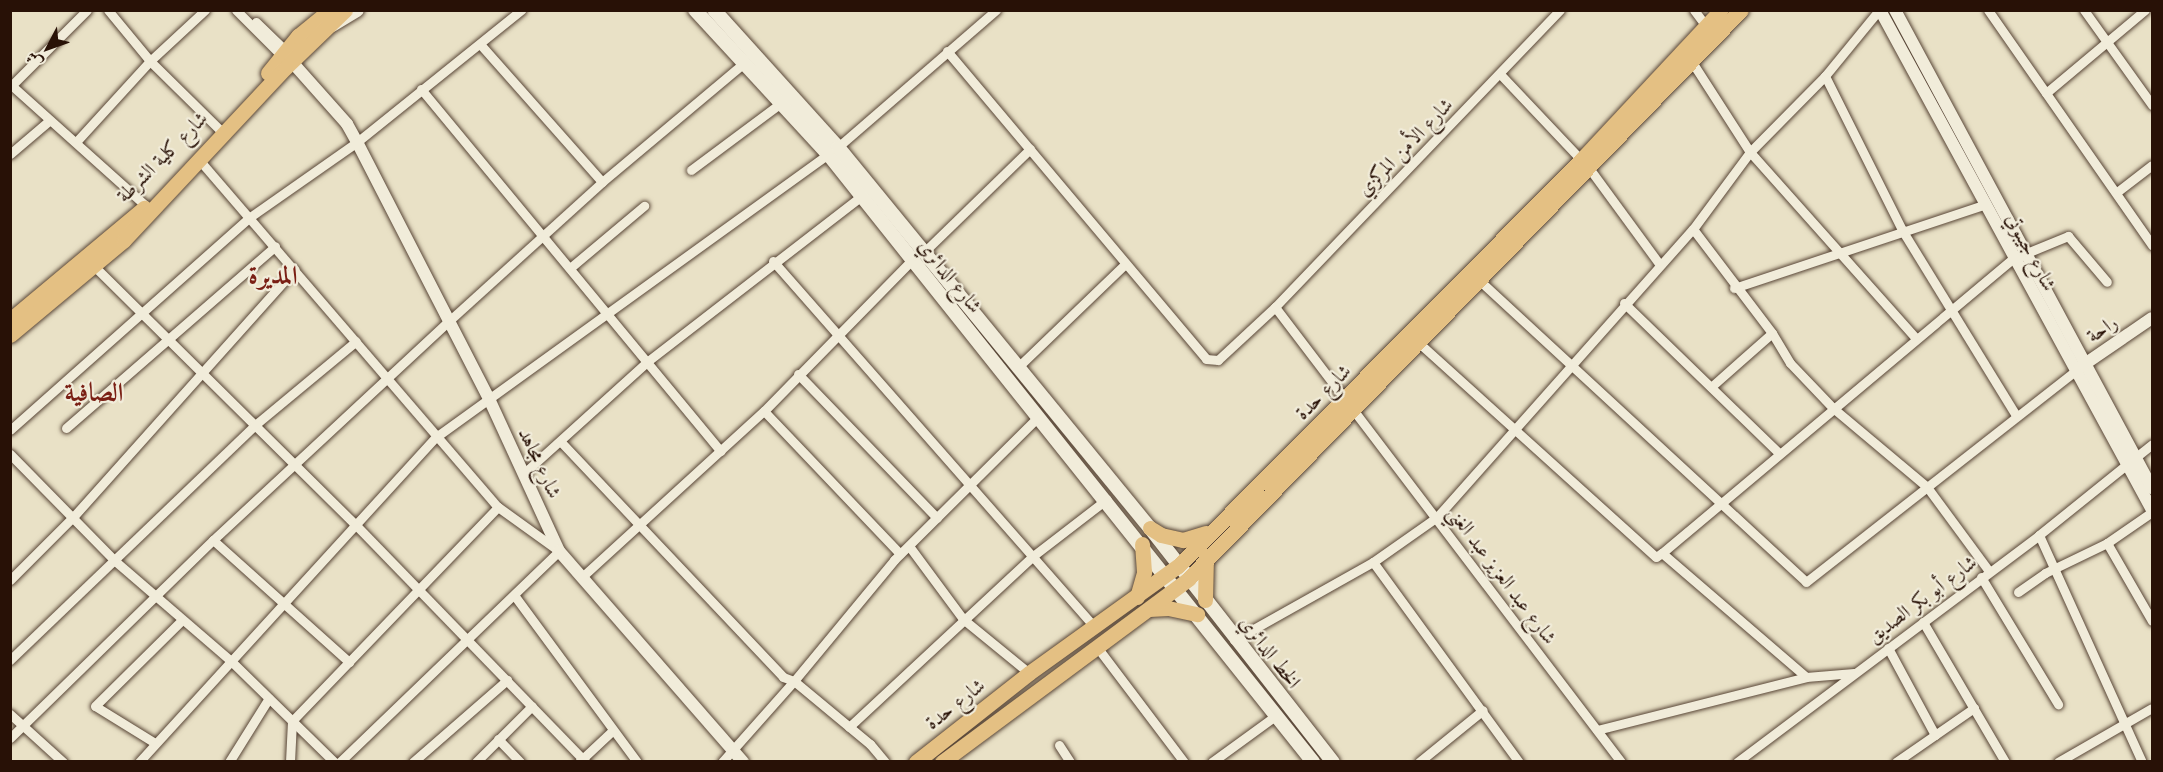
<!DOCTYPE html>
<meta charset="utf-8">
<style>
body{margin:0}
#map{position:relative;width:2163px;height:772px;overflow:hidden;background:#e9e1c6;font-family:Cardo,Amiri,serif}
div>[style]{position:absolute}
[style*='--x']{left:calc(var(--x)*1px);top:calc(var(--y)*1px);width:calc(var(--w)*1px);rotate:calc(var(--a)*1deg)}
.roads{filter:drop-shadow(0 0 2px #584536) drop-shadow(0 0 2px #584536)}
.minor>*{height:9px;margin:-4.5px;padding:0 4.5px;transform-origin:4.5px;border-radius:4.5px;background:#f1ecda}
.tertiary>*{height:12px;margin:-6px;padding:0 6px;transform-origin:6px;border-radius:6px;background:#f1ecda}
.secondary>*{height:14px;margin:-7px;padding:0 7px;transform-origin:7px;border-radius:7px;background:#f1ecda}
.primary>*{height:15px;margin:-7.5px;padding:0 7.5px;transform-origin:7.5px;border-radius:7.5px;background:#e4c083}
span{translate:-50% -50%;white-space:nowrap;text-align:center;line-height:1.15;-webkit-text-stroke:4.5px #f1ecda;paint-order:stroke}
.street-label{font-size:20px;color:#281106}
.district-label{font-size:26px;color:#7a1f14;font-weight:700}
.frame{position:absolute;inset:0;border:12px solid #281106;pointer-events:none}
.north{position:absolute;left:18px;top:18px;width:60px;height:60px;-webkit-text-stroke:4px #f1ecda;paint-order:stroke;rotate:229deg;font-size:16px;font-weight:700;line-height:24px;text-align:center;color:#281106}
.north::after{content:'';display:block;margin:auto;width:21px;height:27px;background:#281106;clip-path:polygon(50% 0,100% 100%,50% 72%,0 100%)}
</style>
<div id="map">
<div class="roads">
<div class="minor">
<div style="--x:108;--y:10;--w:66;--a:50.5"></div>
<div style="--x:150;--y:61;--w:98;--a:44.6"></div>
<div style="--x:236;--y:10;--w:65;--a:45"></div>
<div style="--x:1694;--y:10;--w:20;--a:53"></div>
<div style="--x:1988;--y:10;--w:287;--a:55.1"></div>
<div style="--x:2084;--y:10;--w:117;--a:54.4"></div>
<div style="--x:256;--y:22;--w:42;--a:44"></div>
<div style="--x:480;--y:44;--w:184;--a:48.5"></div>
<div style="--x:947;--y:51;--w:402;--a:49.9"></div>
<div style="--x:1206;--y:359;--w:12;--a:5"></div>
<div style="--x:1218;--y:360;--w:78;--a:-42.9"></div>
<div style="--x:1275;--y:307;--w:412;--a:-46.2"></div>
<div style="--x:1692;--y:62;--w:107;--a:57.2"></div>
<div style="--x:1750;--y:152;--w:249;--a:48.3"></div>
<div style="--x:1500;--y:74;--w:129;--a:46.6"></div>
<div style="--x:1589;--y:168;--w:120;--a:53.8"></div>
<div style="--x:1825;--y:76;--w:172;--a:63.4"></div>
<div style="--x:1902;--y:230;--w:216;--a:58.4"></div>
<div style="--x:10;--y:84;--w:183;--a:41.9"></div>
<div style="--x:12;--y:85;--w:106;--a:-45"></div>
<div style="--x:421;--y:89;--w:470;--a:50.4"></div>
<div style="--x:2046;--y:93;--w:129;--a:-40"></div>
<div style="--x:76;--y:142;--w:110;--a:-47.6"></div>
<div style="--x:150;--y:61;--w:75;--a:-42.8"></div>
<div style="--x:838;--y:147;--w:209;--a:-40.9"></div>
<div style="--x:10;--y:154;--w:52;--a:-40.4"></div>
<div style="--x:201;--y:162;--w:455;--a:49.3"></div>
<div style="--x:498;--y:507;--w:75;--a:35.8"></div>
<div style="--x:559;--y:551;--w:304;--a:136.1"></div>
<div style="--x:691;--y:170;--w:112;--a:-36.7"></div>
<div style="--x:2117;--y:192;--w:44;--a:-37.6"></div>
<div style="--x:1693;--y:229;--w:131;--a:52.8"></div>
<div style="--x:1772;--y:333;--w:35;--a:59"></div>
<div style="--x:1790;--y:363;--w:62;--a:46.3"></div>
<div style="--x:1833;--y:408;--w:123;--a:40"></div>
<div style="--x:1927;--y:487;--w:104;--a:53.6"></div>
<div style="--x:924;--y:252;--w:148;--a:-44.2"></div>
<div style="--x:773;--y:261;--w:488;--a:48.7"></div>
<div style="--x:94;--y:266;--w:366;--a:44.7"></div>
<div style="--x:354;--y:523;--w:333;--a:45.9"></div>
<div style="--x:570;--y:268;--w:97;--a:-40"></div>
<div style="--x:1479;--y:280;--w:445;--a:42.7"></div>
<div style="--x:1806;--y:582;--w:340;--a:-38.1"></div>
<div style="--x:1734;--y:288;--w:263;--a:-18.4"></div>
<div style="--x:1624;--y:303;--w:216;--a:44.1"></div>
<div style="--x:1275;--y:307;--w:572;--a:52.75"></div>
<div style="--x:1419;--y:343;--w:319;--a:42.1"></div>
<div style="--x:1656;--y:557;--w:7;--a:-34"></div>
<div style="--x:1662;--y:553;--w:190;--a:40.7"></div>
<div style="--x:1017;--y:368;--w:149;--a:-43.9"></div>
<div style="--x:798;--y:374;--w:200;--a:46"></div>
<div style="--x:1711;--y:387;--w:81;--a:-41.5"></div>
<div style="--x:764;--y:411;--w:197;--a:46.4"></div>
<div style="--x:66;--y:428;--w:277;--a:-41"></div>
<div style="--x:10;--y:430;--w:321;--a:-41.6"></div>
<div style="--x:250;--y:217;--w:131;--a:-35"></div>
<div style="--x:357;--y:142;--w:211;--a:-38.8"></div>
<div style="--x:561;--y:442;--w:323;--a:46.6"></div>
<div style="--x:783;--y:677;--w:12;--a:20"></div>
<div style="--x:794;--y:681;--w:99;--a:39.7"></div>
<div style="--x:870;--y:744;--w:23;--a:50"></div>
<div style="--x:10;--y:454;--w:148;--a:45.5"></div>
<div style="--x:114;--y:560;--w:156;--a:40.8"></div>
<div style="--x:232;--y:662;--w:143;--a:44.4"></div>
<div style="--x:523;--y:474;--w:169;--a:-42.1"></div>
<div style="--x:648;--y:361;--w:268;--a:-37.7"></div>
<div style="--x:2039;--y:535;--w:249;--a:65.6"></div>
<div style="--x:213;--y:540;--w:183;--a:41.9"></div>
<div style="--x:2107;--y:543;--w:90;--a:60"></div>
<div style="--x:909;--y:546;--w:91;--a:53.5"></div>
<div style="--x:963;--y:619;--w:85;--a:39.3"></div>
<div style="--x:1662;--y:553;--w:457;--a:-40"></div>
<div style="--x:2012;--y:259;--w:61;--a:-22.3"></div>
<div style="--x:2068;--y:236;--w:60;--a:49.7"></div>
<div style="--x:1373;--y:562;--w:248;--a:53.9"></div>
<div style="--x:583;--y:576;--w:245;--a:-42.4"></div>
<div style="--x:764;--y:411;--w:211;--a:-45.6"></div>
<div style="--x:1981;--y:577;--w:149;--a:58.8"></div>
<div style="--x:10;--y:580;--w:91;--a:-45"></div>
<div style="--x:74;--y:516;--w:331;--a:-48.2"></div>
<div style="--x:2018;--y:592;--w:33;--a:-35"></div>
<div style="--x:2045;--y:573;--w:69;--a:-25.8"></div>
<div style="--x:2107;--y:543;--w:55;--a:-34.6"></div>
<div style="--x:514;--y:595;--w:207;--a:53.6"></div>
<div style="--x:1923;--y:622;--w:162;--a:59.6"></div>
<div style="--x:1234;--y:640;--w:159;--a:-29.3"></div>
<div style="--x:1373;--y:562;--w:78;--a:-35.1"></div>
<div style="--x:1437;--y:517;--w:385;--a:-48.4"></div>
<div style="--x:1693;--y:229;--w:96;--a:-53.5"></div>
<div style="--x:1750;--y:152;--w:107;--a:-45.4"></div>
<div style="--x:1825;--y:76;--w:85;--a:-50.7"></div>
<div style="--x:1097;--y:647;--w:144;--a:52.9"></div>
<div style="--x:1888;--y:648;--w:99;--a:61.6"></div>
<div style="--x:10;--y:660;--w:339;--a:-43.8"></div>
<div style="--x:255;--y:425;--w:131;--a:-39.7"></div>
<div style="--x:10;--y:714;--w:72;--a:42.2"></div>
<div style="--x:849;--y:727;--w:251;--a:-42.9"></div>
<div style="--x:1033;--y:556;--w:93;--a:-37.6"></div>
<div style="--x:1597;--y:730;--w:216;--a:-14.2"></div>
<div style="--x:1806;--y:677;--w:48;--a:-4.8"></div>
<div style="--x:10;--y:738;--w:284;--a:-44.3"></div>
<div style="--x:213;--y:540;--w:323;--a:-42.9"></div>
<div style="--x:450;--y:320;--w:205;--a:-42.2"></div>
<div style="--x:602;--y:182;--w:185;--a:-40"></div>
<div style="--x:498;--y:739;--w:32;--a:46"></div>
<div style="--x:155;--y:743;--w:70;--a:-148.3"></div>
<div style="--x:95;--y:706;--w:122;--a:-44.7"></div>
<div style="--x:1059;--y:745;--w:20;--a:57"></div>
<div style="--x:139;--y:762;--w:440;--a:-47.6"></div>
<div style="--x:436;--y:437;--w:483;--a:-35.8"></div>
<div style="--x:229;--y:762;--w:75;--a:-58"></div>
<div style="--x:290;--y:762;--w:41;--a:-87.2"></div>
<div style="--x:292;--y:721;--w:297;--a:-46.1"></div>
<div style="--x:413;--y:762;--w:125;--a:-41.1"></div>
<div style="--x:476;--y:762;--w:79;--a:-45"></div>
<div style="--x:579;--y:762;--w:45;--a:-43.2"></div>
<div style="--x:722;--y:762;--w:108;--a:-48.4"></div>
<div style="--x:794;--y:681;--w:157;--a:-50.4"></div>
<div style="--x:894;--y:560;--w:204;--a:-44.8"></div>
<div style="--x:1212;--y:762;--w:78;--a:-36.1"></div>
<div style="--x:1419;--y:762;--w:82;--a:-39.1"></div>
<div style="--x:1737;--y:762;--w:378;--a:-36.9"></div>
<div style="--x:2039;--y:535;--w:145;--a:-38.8"></div>
<div style="--x:1896;--y:762;--w:95;--a:-34.7"></div>
<div style="--x:2058;--y:762;--w:108;--a:-29.9"></div>
</div>
<div class="tertiary">
<div style="--x:1880;--y:10;--w:569;--a:61.45"></div>
<div style="--x:1895;--y:10;--w:543;--a:61.73"></div>
<div style="--x:292;--y:62;--w:83;--a:48.4"></div>
<div style="--x:347;--y:124;--w:21;--a:61"></div>
<div style="--x:357;--y:142;--w:291;--a:62.8"></div>
<div style="--x:490;--y:401;--w:165;--a:65.3"></div>
<div style="--x:559;--y:551;--w:280;--a:48.9"></div>
<div style="--x:2079;--y:368;--w:88;--a:-34.4"></div>
</div>
<div class="secondary">
<div style="--x:695;--y:10;--w:196;--a:47.3"></div>
<div style="--x:828;--y:154;--w:778;--a:51.42"></div>
<div style="--x:714;--y:10;--w:185;--a:47.9"></div>
<div style="--x:838;--y:147;--w:492;--a:50.7"></div>
<div style="--x:1150;--y:528;--w:297;--a:52"></div>
<div style="--x:332;--y:25;--w:29;--a:-31"></div>
</div>
<div class="primary">
<div style="--x:268;--y:73;--w:48;--a:-51"></div>
<div style="--x:298;--y:36;--w:41;--a:-39.1"></div>
<div style="--x:10;--y:320;--w:175;--a:-39.9"></div>
<div style="--x:10;--y:335;--w:148;--a:-39.8"></div>
<div style="--x:124;--y:240;--w:237;--a:-46.9"></div>
<div style="--x:286;--y:67;--w:82;--a:-44"></div>
<div style="--x:1150;--y:528;--w:13;--a:32"></div>
<div style="--x:1161;--y:535;--w:23;--a:13"></div>
<div style="--x:1183;--y:540;--w:24;--a:-17"></div>
<div style="--x:1137;--y:597;--w:26;--a:-74"></div>
<div style="--x:1144;--y:572;--w:28;--a:-94"></div>
<div style="--x:1205;--y:600;--w:44;--a:-88.7"></div>
<div style="--x:1149;--y:609;--w:19;--a:-3"></div>
<div style="--x:1168;--y:608;--w:30;--a:12"></div>
<div style="--x:916;--y:762;--w:144;--a:-38.2"></div>
<div style="--x:1029;--y:673;--w:183;--a:-35.7"></div>
<div style="--x:1178;--y:566;--w:573;--a:-45.21"></div>
<div style="--x:1582;--y:159;--w:204;--a:-47"></div>
<div style="--x:942;--y:762;--w:307;--a:-36.6"></div>
<div style="--x:1188;--y:579;--w:793;--a:-45.82"></div>
</div>
</div>
<div class="street-label">
<span style="left:1405px;top:147px;rotate:-46deg">شارع الأمن المركزي</span>
<span style="left:162px;top:157px;rotate:-45deg">شارع كلية الشرطة</span>
<span style="left:2031px;top:252px;rotate:62deg">شارع جيبوتي</span>
<span style="left:950px;top:276px;rotate:51deg">شارع الدائري</span>
<span style="left:2102px;top:329px;rotate:-34deg">راحة</span>
<span style="left:1323px;top:392px;rotate:-45deg">شارع حدة</span>
<span style="left:540px;top:463px;rotate:65deg">شارع مجاهد</span>
<span style="left:1502px;top:575px;rotate:53deg">شارع عبد العزيز عبد الغني</span>
<span style="left:1922px;top:599px;rotate:-37deg">شارع أبو بكر الصديق</span>
<span style="left:1270px;top:652px;rotate:52deg">الخط الدائري</span>
<span style="left:955px;top:704px;rotate:-38deg">شارع حدة</span>
</div>
<div class="district-label">
<span style="left:273px;top:276px">المديرة</span>
<span style="left:94px;top:393px">الصافية</span>
</div>
<div class="frame"></div>
<div class="north">ش</div>
</div>
